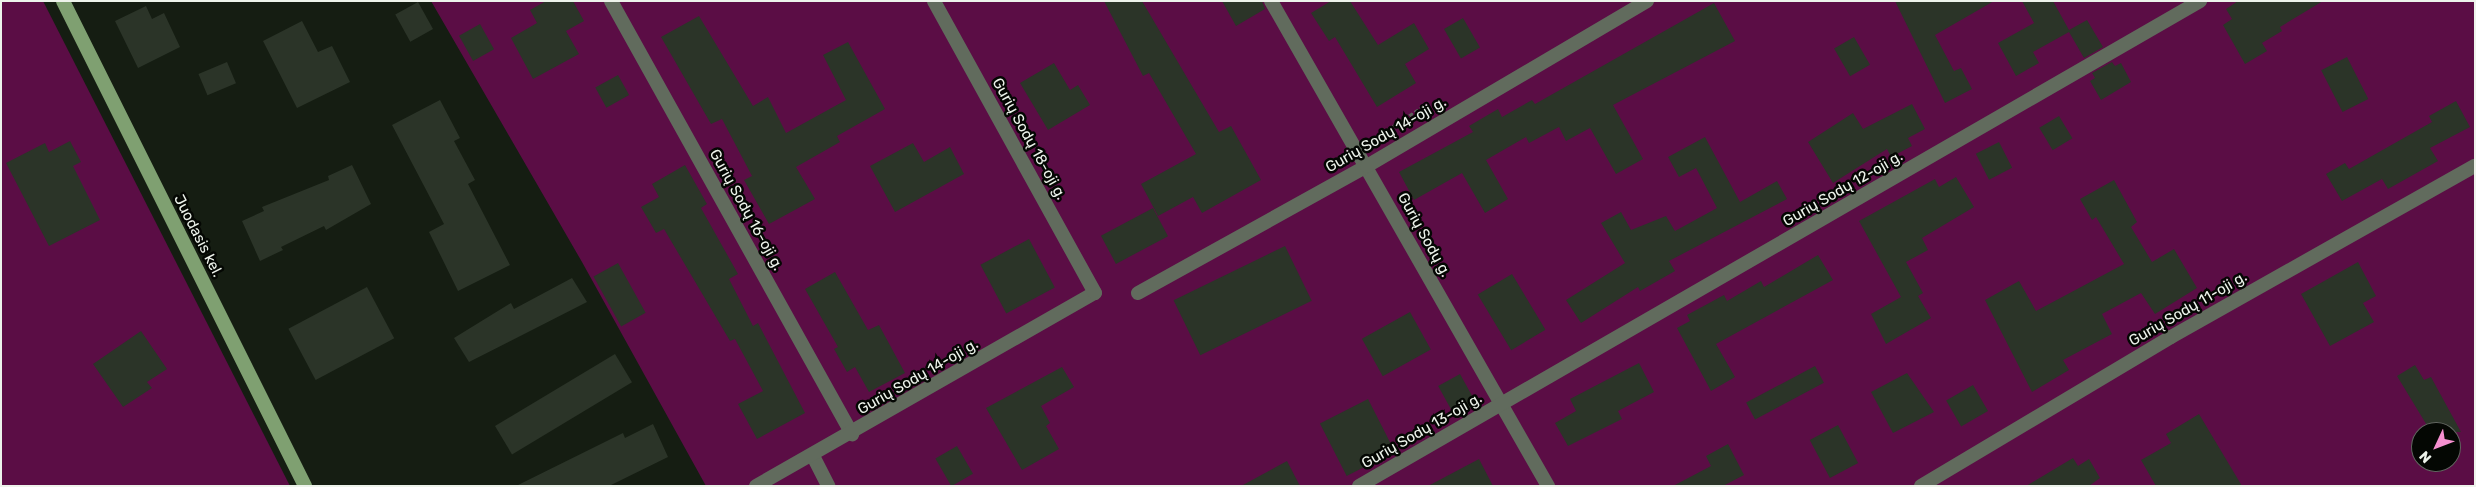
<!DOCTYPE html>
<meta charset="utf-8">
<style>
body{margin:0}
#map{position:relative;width:2476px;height:487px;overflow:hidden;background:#151d12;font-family:Rubik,sans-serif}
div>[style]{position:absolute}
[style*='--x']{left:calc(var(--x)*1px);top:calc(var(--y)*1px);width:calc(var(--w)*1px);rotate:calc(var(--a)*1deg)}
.green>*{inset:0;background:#5b0d45}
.building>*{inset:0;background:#2b3428;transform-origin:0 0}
.path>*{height:3px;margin-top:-1.5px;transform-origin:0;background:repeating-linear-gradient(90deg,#5b6258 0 4px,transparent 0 6.5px)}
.minor>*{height:14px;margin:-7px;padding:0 7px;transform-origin:7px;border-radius:7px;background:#616b5d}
.primary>*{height:14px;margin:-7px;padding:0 7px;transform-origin:7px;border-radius:7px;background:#7fa071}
span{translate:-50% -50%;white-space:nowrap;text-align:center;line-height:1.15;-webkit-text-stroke:5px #040703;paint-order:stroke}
.street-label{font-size:15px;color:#edf3eb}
.frame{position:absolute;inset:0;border:2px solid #edf3eb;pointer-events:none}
.north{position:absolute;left:2411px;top:422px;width:50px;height:50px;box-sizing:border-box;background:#040703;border:1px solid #616560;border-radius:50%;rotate:227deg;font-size:14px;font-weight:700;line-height:20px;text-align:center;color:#edf3eb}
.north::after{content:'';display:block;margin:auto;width:18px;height:22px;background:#f690d0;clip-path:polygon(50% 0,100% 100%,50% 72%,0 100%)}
</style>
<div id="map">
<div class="green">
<div style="clip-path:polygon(1px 1px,43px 1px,290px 486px,1px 486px)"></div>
<div style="clip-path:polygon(evenodd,431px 1px,2475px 1px,2475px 486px,706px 486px,582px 262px,431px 1px,2421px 432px,2451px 432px,2451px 462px,2421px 462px,2421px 432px)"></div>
</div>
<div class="building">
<div style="clip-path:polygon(546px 1px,573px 1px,584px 21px,566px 31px,579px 54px,533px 79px,511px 38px,537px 23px,530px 10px)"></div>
<div style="clip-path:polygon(1104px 1px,1142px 1px,1219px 132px,1231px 126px,1261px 180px,1202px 213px,1193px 197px,1158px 216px,1141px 184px,1196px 154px,1149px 73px,1143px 76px)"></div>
<div style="clip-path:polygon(1222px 1px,1262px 1px,1265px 9px,1236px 26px)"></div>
<div style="clip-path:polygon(1331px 1px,1350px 1px,1378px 45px,1414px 23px,1429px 49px,1405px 64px,1416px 83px,1377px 107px,1335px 37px,1329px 41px,1311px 13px)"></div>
<div style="clip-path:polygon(1895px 1px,1994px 1px,1935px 35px,1954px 71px,1961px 68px,1972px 89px,1945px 103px)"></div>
<div style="clip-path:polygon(2022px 1px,2053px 1px,2069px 30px,2087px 20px,2103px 47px,2084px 58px,2069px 32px,2033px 52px,2039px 63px,2016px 76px,1998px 43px,2034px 23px)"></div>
<div style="clip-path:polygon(2238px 1px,2323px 1px,2280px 27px,2282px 31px,2262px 43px,2267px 51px,2245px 64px,2223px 25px,2232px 19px,2226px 9px)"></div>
<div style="left:418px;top:2px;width:31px;height:26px;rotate:61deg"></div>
<div style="clip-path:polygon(1714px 3px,1735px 41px,1613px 105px,1643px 159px,1616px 174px,1590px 128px,1566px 141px,1559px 127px,1529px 143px,1526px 137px,1486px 160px,1508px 199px,1485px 213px,1462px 173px,1414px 200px,1399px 172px,1473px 132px,1469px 126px,1498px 109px,1502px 117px,1532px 100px,1535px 104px)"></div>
<div style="clip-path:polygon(146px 6px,152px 19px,164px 13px,180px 47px,138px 68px,115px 21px)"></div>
<div style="clip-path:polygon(699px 16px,753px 106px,768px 97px,786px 133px,846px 100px,823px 55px,848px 42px,885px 109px,837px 136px,840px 142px,796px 167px,815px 199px,769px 224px,744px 180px,752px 176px,722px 119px,711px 124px,661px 37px)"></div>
<div style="left:1463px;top:18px;width:34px;height:22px;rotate:60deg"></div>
<div style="clip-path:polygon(302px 21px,318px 52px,332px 46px,350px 82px,297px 108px,263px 41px)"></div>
<div style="left:480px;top:24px;width:29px;height:24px;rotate:61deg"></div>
<div style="left:1854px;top:37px;width:32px;height:23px;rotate:60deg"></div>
<div style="left:2347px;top:57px;width:47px;height:29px;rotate:63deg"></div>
<div style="left:227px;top:62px;width:23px;height:31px;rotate:67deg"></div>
<div style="clip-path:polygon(2112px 62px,2115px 66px,2121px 63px,2131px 82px,2101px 100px,2090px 81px,2095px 78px,2092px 73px)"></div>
<div style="clip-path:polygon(1054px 63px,1070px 90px,1078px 85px,1090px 105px,1048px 130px,1020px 83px)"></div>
<div style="left:618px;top:75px;width:23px;height:26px;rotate:61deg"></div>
<div style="clip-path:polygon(440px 100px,460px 138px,454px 141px,475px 180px,468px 184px,510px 265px,458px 291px,429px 232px,444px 224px,392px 125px)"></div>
<div style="clip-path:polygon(2456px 101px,2470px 127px,2430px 148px,2438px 161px,2388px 189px,2382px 179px,2342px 201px,2326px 174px,2345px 163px,2349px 169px,2432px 122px,2429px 116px)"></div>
<div style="clip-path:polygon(1912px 104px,1925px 129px,1908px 138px,1912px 146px,1891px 157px,1887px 149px,1833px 183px,1808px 142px,1853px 113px,1863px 129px)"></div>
<div style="left:2059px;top:116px;width:26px;height:23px;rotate:59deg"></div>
<div style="clip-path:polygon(1705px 137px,1740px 202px,1777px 181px,1787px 199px,1669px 261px,1675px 271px,1640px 291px,1638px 287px,1581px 323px,1566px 300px,1625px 263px,1601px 223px,1621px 212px,1631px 230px,1666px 216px,1675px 231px,1717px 208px,1696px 168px,1679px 177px,1668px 157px)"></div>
<div style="clip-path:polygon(70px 141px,81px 162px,73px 166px,100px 220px,49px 246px,6px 163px,45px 143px,49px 152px)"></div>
<div style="left:1999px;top:142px;width:29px;height:26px;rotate:63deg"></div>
<div style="clip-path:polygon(913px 143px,924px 162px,950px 147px,964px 174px,895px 212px,870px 166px)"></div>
<div style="clip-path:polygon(352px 165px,371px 204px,326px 230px,324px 226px,281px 247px,283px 250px,260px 261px,242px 221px,264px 211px,262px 207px,329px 180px,328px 176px)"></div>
<div style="clip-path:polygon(685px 165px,707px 204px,701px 208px,738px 274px,729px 279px,753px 326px,758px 323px,805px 413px,757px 439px,738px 404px,763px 391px,735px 339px,730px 341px,664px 229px,656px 233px,641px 207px,659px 197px,652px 184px)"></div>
<div style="clip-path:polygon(1956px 177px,1974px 207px,1922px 238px,1928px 250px,1906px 262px,1923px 293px,1918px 296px,1931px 318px,1886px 344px,1871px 314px,1901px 297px,1859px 221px,1935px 179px,1939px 187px)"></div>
<div style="clip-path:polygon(2114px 180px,2137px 222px,2131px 227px,2152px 262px,2174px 249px,2197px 288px,2155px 314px,2141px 293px,2102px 314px,2112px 334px,2063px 360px,2069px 370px,2032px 392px,1985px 300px,2019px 281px,2036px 311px,2124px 264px,2096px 217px,2092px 220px,2080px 199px)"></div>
<div style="left:1153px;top:208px;width:32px;height:59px;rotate:62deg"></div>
<div style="left:1029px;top:239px;width:55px;height:55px;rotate:62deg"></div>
<div style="left:1285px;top:246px;width:61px;height:124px;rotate:64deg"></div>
<div style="clip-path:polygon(1818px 255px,1833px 280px,1716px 344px,1735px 377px,1711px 391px,1677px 328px,1690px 321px,1687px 315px,1724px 295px,1727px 301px,1761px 281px,1764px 287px)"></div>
<div style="clip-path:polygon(2358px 262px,2376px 296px,2363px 303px,2374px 322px,2330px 346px,2301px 294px)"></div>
<div style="left:618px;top:263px;width:57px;height:28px;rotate:61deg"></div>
<div style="clip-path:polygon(835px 272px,868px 330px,879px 325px,905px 373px,869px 392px,855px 367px,847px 372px,834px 349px,838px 347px,805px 289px)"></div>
<div style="left:1512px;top:274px;width:65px;height:40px;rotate:59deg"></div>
<div style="clip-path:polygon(572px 278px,587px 302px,469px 362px,454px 338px,511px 303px,514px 309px)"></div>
<div style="left:367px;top:287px;width:58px;height:89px;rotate:62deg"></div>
<div style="left:1410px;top:312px;width:43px;height:55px;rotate:61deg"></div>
<div style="clip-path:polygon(141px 331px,167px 369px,147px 382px,152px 388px,123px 407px,93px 364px)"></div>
<div style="left:615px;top:354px;width:33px;height:140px;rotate:59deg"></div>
<div style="clip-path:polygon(1639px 363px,1654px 392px,1618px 411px,1622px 419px,1568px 446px,1555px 423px,1576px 411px,1570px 399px)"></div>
<div style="clip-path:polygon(2415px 365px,2424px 380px,2431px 377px,2461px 432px,2431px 432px,2397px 376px)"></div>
<div style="left:1815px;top:366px;width:19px;height:78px;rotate:62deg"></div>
<div style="clip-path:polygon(1062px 367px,1074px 387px,1041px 406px,1050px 423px,1046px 426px,1059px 449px,1022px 470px,986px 408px)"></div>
<div style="clip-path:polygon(1907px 373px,1934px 412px,1893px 433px,1871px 392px)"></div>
<div style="left:1460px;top:374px;width:35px;height:25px;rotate:61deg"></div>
<div style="left:1973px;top:385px;width:30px;height:31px;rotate:60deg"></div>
<div style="left:1368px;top:399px;width:59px;height:54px;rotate:63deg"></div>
<div style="clip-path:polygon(2199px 414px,2242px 486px,2156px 486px,2141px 460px,2171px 443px,2166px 434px)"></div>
<div style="clip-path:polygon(653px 424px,668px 457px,609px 486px,516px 486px,623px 433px,625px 438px)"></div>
<div style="left:1838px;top:425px;width:43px;height:32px;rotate:62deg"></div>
<div style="clip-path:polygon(1728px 444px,1744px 475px,1723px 486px,1673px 486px,1711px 466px,1706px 456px)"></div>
<div style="left:957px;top:446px;width:32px;height:25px;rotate:60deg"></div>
<div style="clip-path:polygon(2073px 458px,2078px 466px,2089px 459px,2100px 478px,2089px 486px,2026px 486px)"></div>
<div style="clip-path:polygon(1479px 459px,1493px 486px,1428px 486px)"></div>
<div style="clip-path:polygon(1287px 461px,1300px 486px,1241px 486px)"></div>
</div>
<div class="path">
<div style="--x:1393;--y:126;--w:38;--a:-33"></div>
</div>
<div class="minor">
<div style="--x:611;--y:1;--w:496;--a:60.9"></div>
<div style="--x:1271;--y:1;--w:559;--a:60.27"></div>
<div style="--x:1138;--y:293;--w:262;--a:-29"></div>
<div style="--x:1367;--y:166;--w:325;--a:-30.5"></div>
<div style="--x:813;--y:456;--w:34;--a:63"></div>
<div style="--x:756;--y:486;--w:390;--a:-29.7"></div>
<div style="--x:1095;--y:293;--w:333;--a:-118.9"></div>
<div style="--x:1359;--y:486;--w:971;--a:-29.97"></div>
<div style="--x:1921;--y:486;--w:291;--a:-30.8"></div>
<div style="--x:2171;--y:337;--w:349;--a:-29.4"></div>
</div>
<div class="primary">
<div style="--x:63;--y:1;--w:542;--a:63.48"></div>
</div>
<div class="street-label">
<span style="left:1386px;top:135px;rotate:-30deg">Gurių Sodų 14-oji g.</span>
<span style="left:1029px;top:139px;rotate:61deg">Gurių Sodų 18-oji g.</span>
<span style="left:1843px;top:189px;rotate:-30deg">Gurių Sodų 12-oji g.</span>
<span style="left:746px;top:210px;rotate:61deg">Gurių Sodų 16-oji g.</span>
<span style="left:1424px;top:235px;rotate:61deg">Gurių Sodų g.</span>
<span style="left:198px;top:236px;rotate:63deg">Juodasis kel.</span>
<span style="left:2188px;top:309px;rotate:-30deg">Gurių Sodų 11-oji g.</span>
<span style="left:918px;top:377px;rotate:-30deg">Gurių Sodų 14-oji g.</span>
<span style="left:1422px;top:431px;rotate:-30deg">Gurių Sodų 13-oji g.</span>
</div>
<div class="frame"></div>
<div class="north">N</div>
</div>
